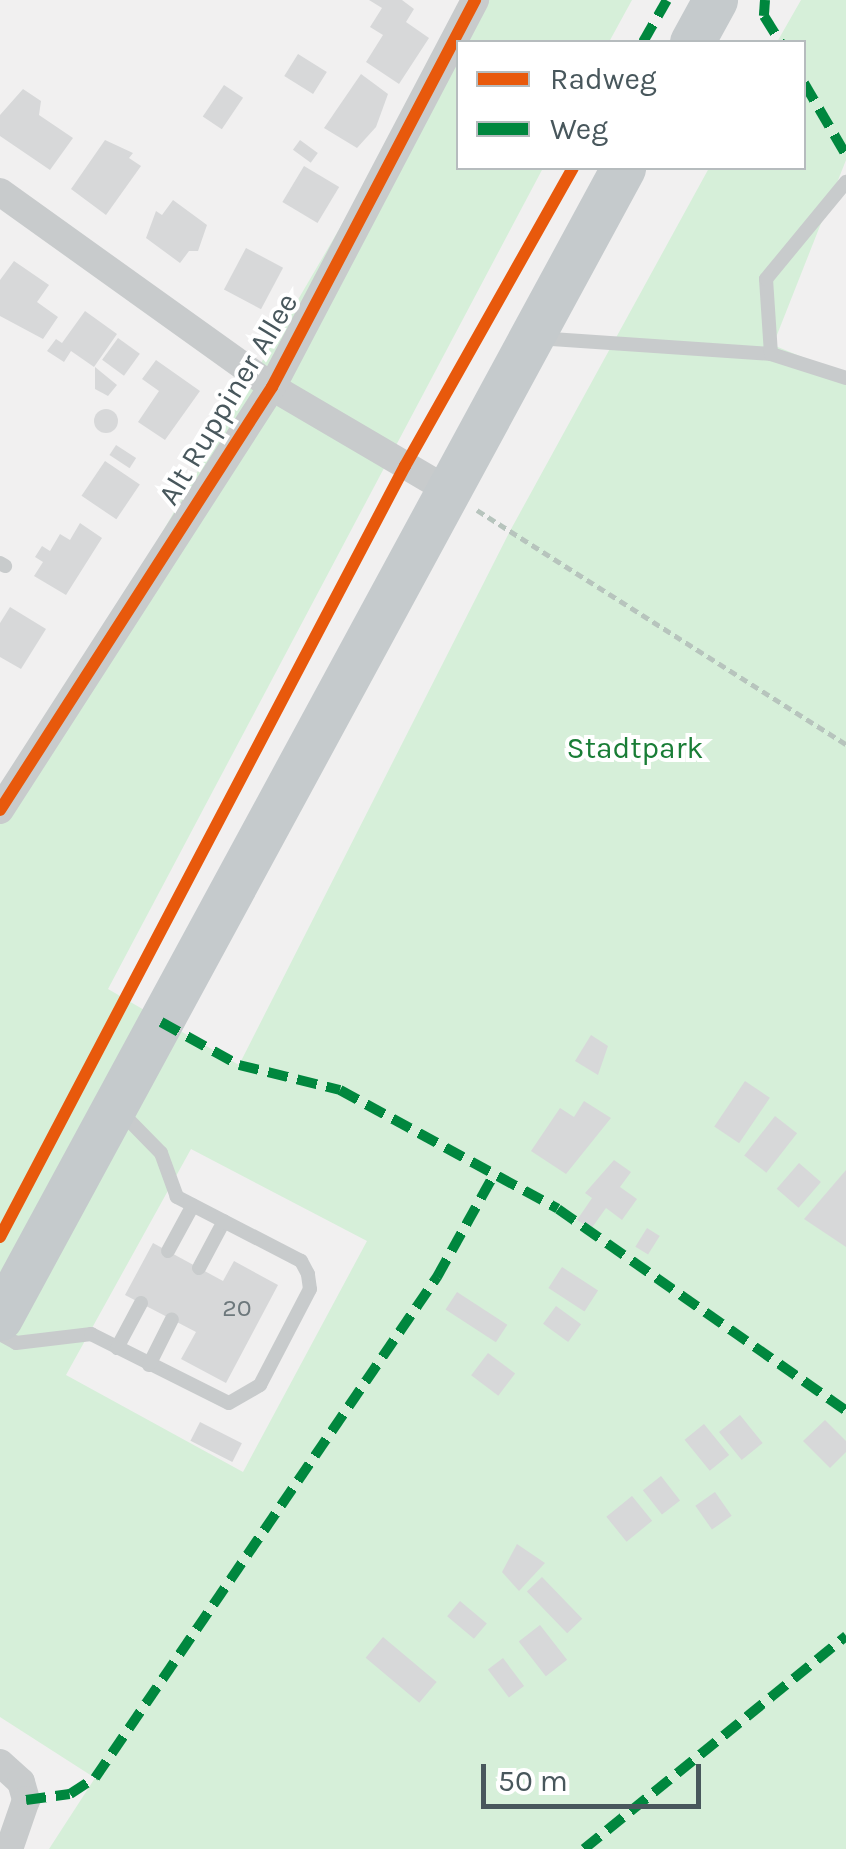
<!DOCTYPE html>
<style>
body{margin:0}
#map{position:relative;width:846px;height:1849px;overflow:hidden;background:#f1f0f0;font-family:Karla,sans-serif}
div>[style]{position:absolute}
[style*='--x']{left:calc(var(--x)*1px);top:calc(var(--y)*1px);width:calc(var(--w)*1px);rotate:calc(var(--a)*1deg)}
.green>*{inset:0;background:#d6efd9}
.building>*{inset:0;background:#d7d8d9;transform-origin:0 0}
.round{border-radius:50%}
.path>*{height:5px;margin-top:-2.5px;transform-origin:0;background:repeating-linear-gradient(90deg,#b7c4bd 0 8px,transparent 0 13px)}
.service>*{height:14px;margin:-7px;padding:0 7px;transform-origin:7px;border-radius:7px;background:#c8cbcc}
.minor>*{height:28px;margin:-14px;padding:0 14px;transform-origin:14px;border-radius:14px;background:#c8cbcc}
.primary>*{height:45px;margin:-22.5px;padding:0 22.5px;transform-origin:22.5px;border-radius:22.5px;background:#c5cacc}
.quiet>*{height:10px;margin-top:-5px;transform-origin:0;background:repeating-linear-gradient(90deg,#00873e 0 20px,transparent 0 30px)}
.cycleway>*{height:12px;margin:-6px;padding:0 6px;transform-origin:6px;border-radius:6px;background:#e8590c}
span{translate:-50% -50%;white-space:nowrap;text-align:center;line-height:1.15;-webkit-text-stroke:8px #fff;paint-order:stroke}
.number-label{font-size:25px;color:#6d787c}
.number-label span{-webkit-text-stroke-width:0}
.street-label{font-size:30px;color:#48575c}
.park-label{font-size:30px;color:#197d36}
.legend{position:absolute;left:456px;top:40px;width:350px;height:130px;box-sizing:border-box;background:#fff;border:2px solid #b6bcbe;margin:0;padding:12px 18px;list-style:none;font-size:30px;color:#48575c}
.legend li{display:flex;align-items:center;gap:20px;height:50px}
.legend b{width:50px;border:2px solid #b6bcbe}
.scale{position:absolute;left:481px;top:1764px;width:220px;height:45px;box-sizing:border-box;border:5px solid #48575c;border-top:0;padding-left:12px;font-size:30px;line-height:35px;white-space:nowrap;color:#48575c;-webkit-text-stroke:8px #fff;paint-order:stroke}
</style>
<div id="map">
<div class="green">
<div style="clip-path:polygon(evenodd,473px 0,632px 0,609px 42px,458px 42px,458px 168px,543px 168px,108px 989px,239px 1065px,510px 531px,709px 168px,804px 168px,804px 42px,777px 42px,801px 0,846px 0,846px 160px,773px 345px,846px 375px,846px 1849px,49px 1849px,95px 1778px,0 1717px,0 810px,473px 0,191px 1149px,367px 1241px,243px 1472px,66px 1375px,191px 1149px)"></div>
</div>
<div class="building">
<div style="clip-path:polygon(369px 0,402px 0,414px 9px,406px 22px,429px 38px,399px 84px,366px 62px,383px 35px,370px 27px,382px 8px)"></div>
<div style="left:298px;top:54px;width:34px;height:26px;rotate:32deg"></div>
<div style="clip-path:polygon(361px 74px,388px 94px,376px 127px,357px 148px,324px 128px)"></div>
<div style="left:224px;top:85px;width:23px;height:38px;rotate:34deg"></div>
<div style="clip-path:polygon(23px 89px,41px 101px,39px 115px,73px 138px,50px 170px,0 136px,0 115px)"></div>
<div style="clip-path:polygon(105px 140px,133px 153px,129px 158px,141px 166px,106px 215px,71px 189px)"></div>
<div style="left:300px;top:140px;width:22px;height:12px;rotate:36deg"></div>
<div style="left:304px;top:166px;width:41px;height:42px;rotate:31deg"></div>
<div style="clip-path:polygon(173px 200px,207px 225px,198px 251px,189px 251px,180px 263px,146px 238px,156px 211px,162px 215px)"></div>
<div style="left:246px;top:248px;width:42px;height:47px;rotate:28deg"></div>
<div style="clip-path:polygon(14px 261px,49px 285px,37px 302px,58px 317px,43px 339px,0 316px,0 280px)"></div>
<div style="clip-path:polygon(85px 311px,117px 334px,94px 367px,71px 351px,64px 362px,47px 351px,56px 339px,62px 343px)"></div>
<div style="left:118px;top:338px;width:27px;height:27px;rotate:36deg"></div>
<div style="clip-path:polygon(156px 360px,200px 391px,165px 440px,138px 422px,159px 391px,142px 379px)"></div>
<div style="clip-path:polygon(95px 367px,117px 385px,108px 396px,95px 389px)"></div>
<div class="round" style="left:94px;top:409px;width:24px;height:24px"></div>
<div style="left:116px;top:445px;width:24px;height:12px;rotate:33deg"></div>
<div style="left:105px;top:461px;width:42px;height:42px;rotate:34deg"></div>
<div style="clip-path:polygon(80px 523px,102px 538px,66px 595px,34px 576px,43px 562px,35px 557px,42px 546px,50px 551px,60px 534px,70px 540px)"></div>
<div style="clip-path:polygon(10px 607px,46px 629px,21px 669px,0 657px,0 623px)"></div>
<div style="clip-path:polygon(591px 1035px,608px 1046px,598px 1075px,575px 1061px)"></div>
<div style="left:745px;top:1081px;width:30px;height:55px;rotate:34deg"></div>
<div style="clip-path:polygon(584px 1101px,611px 1118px,566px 1174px,531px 1151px,560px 1108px,574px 1117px)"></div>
<div style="left:775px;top:1116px;width:28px;height:50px;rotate:38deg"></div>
<div style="clip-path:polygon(614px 1160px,631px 1172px,620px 1187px,637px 1199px,622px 1220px,606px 1208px,591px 1229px,577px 1220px,592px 1198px,585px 1193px)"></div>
<div style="left:799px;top:1163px;width:29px;height:34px;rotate:41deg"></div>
<div style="clip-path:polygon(846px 1170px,846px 1247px,804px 1219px)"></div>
<div style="left:647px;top:1228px;width:15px;height:22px;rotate:32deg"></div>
<div style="clip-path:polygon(153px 1243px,223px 1281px,234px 1261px,278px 1285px,226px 1383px,181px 1359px,196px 1332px,125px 1295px)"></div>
<div style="left:562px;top:1267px;width:43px;height:25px;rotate:33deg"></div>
<div style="left:457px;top:1292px;width:60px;height:21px;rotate:33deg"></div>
<div style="left:556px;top:1306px;width:31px;height:22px;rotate:36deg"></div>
<div style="left:488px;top:1353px;width:34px;height:28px;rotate:37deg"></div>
<div style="left:740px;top:1415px;width:36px;height:27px;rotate:51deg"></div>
<div style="clip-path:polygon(825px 1420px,846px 1441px,846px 1452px,830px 1468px,803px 1441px)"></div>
<div style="left:200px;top:1422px;width:47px;height:21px;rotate:27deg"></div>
<div style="left:704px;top:1424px;width:40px;height:25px;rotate:51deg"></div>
<div style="left:661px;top:1476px;width:31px;height:23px;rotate:52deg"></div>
<div style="left:715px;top:1492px;width:29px;height:24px;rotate:55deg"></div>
<div style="left:632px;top:1496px;width:32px;height:33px;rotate:51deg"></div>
<div style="clip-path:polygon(517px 1544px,545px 1563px,519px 1591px,502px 1572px)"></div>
<div style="left:542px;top:1577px;width:58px;height:21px;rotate:46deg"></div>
<div style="left:460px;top:1601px;width:35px;height:20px;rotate:40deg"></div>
<div style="left:540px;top:1625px;width:44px;height:27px;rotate:52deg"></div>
<div style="left:383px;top:1637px;width:70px;height:27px;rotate:40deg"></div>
<div style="left:503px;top:1658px;width:35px;height:19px;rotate:53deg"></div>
</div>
<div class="path">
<div style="--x:477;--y:510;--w:437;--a:32.4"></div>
</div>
<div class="service">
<div style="--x:537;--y:338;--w:235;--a:3.9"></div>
<div style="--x:771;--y:354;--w:79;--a:17.7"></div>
<div style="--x:771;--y:354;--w:75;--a:-93.8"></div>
<div style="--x:766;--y:279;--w:126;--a:-50.5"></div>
<div style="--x:0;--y:563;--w:6;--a:31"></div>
<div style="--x:168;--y:1251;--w:52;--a:-61.5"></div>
<div style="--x:199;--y:1268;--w:53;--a:-62"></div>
<div style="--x:0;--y:1334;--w:18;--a:29"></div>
<div style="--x:16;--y:1343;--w:76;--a:-6.8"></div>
<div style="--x:91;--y:1334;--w:154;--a:26.6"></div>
<div style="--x:229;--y:1403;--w:36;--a:-30"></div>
<div style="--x:260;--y:1385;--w:108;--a:-62.5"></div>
<div style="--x:310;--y:1289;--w:15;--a:-98"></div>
<div style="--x:308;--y:1274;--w:15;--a:-118"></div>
<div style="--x:301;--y:1261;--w:140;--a:-152.7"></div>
<div style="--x:177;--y:1197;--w:47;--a:-110"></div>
<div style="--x:161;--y:1153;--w:59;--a:-134.3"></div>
<div style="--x:117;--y:1348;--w:51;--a:-61.9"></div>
<div style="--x:149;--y:1365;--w:51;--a:-63.4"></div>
</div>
<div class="minor">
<div style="--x:0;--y:192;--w:335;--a:35.6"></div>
<div style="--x:272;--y:387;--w:205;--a:30.4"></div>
<div style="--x:0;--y:810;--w:503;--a:-57.26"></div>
<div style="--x:272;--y:387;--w:437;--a:-62.3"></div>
<div style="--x:0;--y:1763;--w:28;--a:42"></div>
<div style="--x:21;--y:1782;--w:19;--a:74"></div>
<div style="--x:26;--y:1800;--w:52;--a:109.1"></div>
</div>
<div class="primary">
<div style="--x:692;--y:42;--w:48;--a:-61.3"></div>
<div style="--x:0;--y:1318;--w:1308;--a:-61.55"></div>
</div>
<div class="quiet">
<div style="--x:765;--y:0;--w:16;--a:94"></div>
<div style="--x:764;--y:16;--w:31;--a:58"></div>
<div style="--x:643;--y:42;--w:48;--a:-60.3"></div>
<div style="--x:804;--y:83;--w:83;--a:59.7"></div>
<div style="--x:161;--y:1022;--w:89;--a:28.9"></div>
<div style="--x:239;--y:1065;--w:104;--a:13.9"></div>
<div style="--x:340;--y:1090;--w:248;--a:28.6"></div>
<div style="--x:558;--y:1209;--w:352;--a:35"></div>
<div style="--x:26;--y:1800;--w:44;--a:-7.8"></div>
<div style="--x:70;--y:1794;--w:30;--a:-33"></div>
<div style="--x:95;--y:1778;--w:607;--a:-55.68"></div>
<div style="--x:437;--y:1277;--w:119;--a:-60.9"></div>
<div style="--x:584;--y:1849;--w:338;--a:-39.1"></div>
</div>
<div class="cycleway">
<div style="--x:0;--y:810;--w:503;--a:-57.26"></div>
<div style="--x:272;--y:387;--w:437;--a:-62.3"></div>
<div style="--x:0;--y:1237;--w:871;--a:-62.29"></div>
<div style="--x:405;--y:466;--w:342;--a:-60.6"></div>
</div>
<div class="number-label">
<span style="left:237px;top:1308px">20</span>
</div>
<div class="street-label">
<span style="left:228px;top:399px;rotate:-59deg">Alt Ruppiner Allee</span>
</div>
<div class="park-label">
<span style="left:635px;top:748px">Stadtpark</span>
</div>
<ul class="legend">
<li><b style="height:12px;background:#e8590c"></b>Radweg</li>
<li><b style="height:12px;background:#00873e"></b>Weg</li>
</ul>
<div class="scale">50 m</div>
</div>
